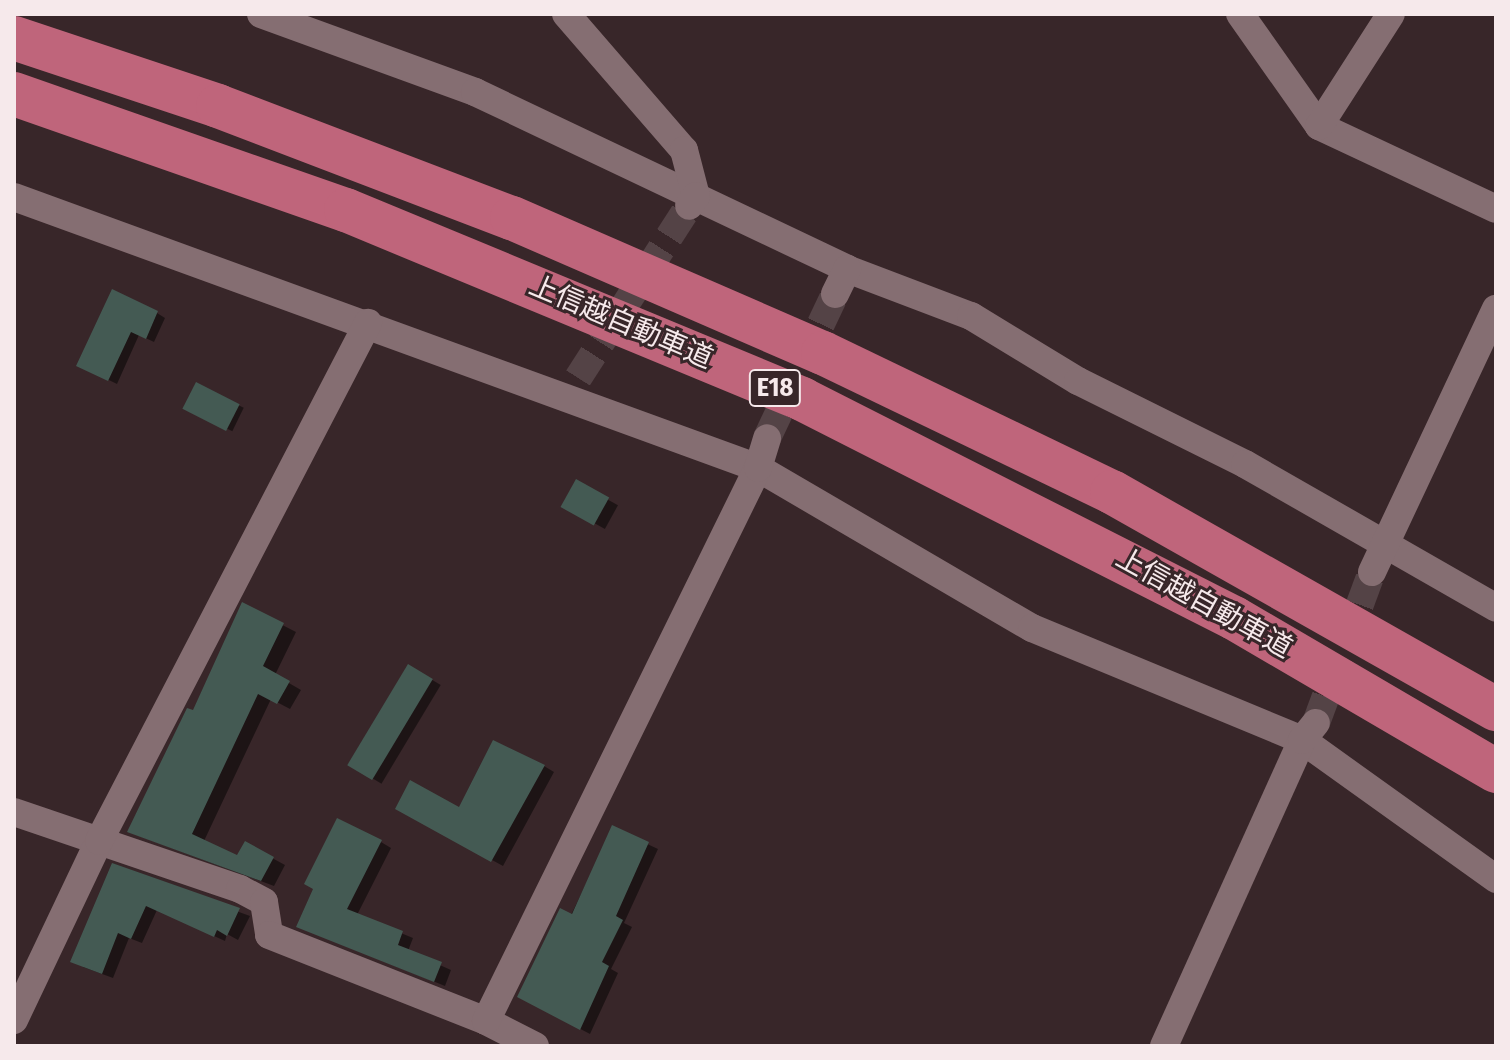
<!DOCTYPE html>
<meta charset="utf-8">
<style>
body{margin:0}
#map{position:relative;width:1510px;height:1060px;overflow:hidden;background:#382629;font-family:"Fira Sans Condensed","Noto Sans JP",sans-serif}
div>[style]{position:absolute}
[style*='--x']{left:calc(var(--x)*1px);top:calc(var(--y)*1px);width:calc(var(--w)*1px);rotate:calc(var(--a)*1deg)}
.shadow>*{inset:0;background:#0007;transform-origin:0 0}
.building>*{inset:0;background:#445a53;transform-origin:0 0}
.minor-tunnel>*{height:28px;margin-top:-14px;transform-origin:0;background:repeating-linear-gradient(90deg,#544346 0 28px,transparent 0 42px)}
.minor>*{height:28px;margin:-14px;padding:0 14px;transform-origin:14px;border-radius:14px;background:#856e72}
.motorway>*{height:44px;margin:-22px;padding:0 22px;transform-origin:22px;border-radius:22px;background:#bf657b}
span{translate:-50% -50%;white-space:nowrap;text-align:center;line-height:1.15;-webkit-text-stroke:6px #382629;paint-order:stroke}
.shield-label span{padding:2px 6px;background:#382629;border:2px solid;border-radius:6px;-webkit-text-stroke-width:0}
.shield-label{font-size:26px;color:#f6e9eb;font-weight:700}
.street-label{font-size:28px;color:#f6e9eb}
.frame{position:absolute;inset:0;border:16px solid #f6e9eb;pointer-events:none}
</style>
<div id="map">
<div class="shadow">
<div style="clip-path:polygon(157px 313px,165px 318px,154px 342px,139px 335px,117px 384px,78px 365px)"></div>
<div style="left:197px;top:385px;width:52px;height:26px;rotate:26deg"></div>
<div style="left:576px;top:482px;width:48px;height:27px;rotate:29deg"></div>
<div style="clip-path:polygon(243px 605px,296px 632px,275px 675px,301px 690px,290px 709px,271px 699px,204px 841px,238px 858px,246px 844px,285px 865px,274px 886px,129px 832px,194px 713px)"></div>
<div style="left:409px;top:666px;width:37px;height:115px;rotate:31deg"></div>
<div style="clip-path:polygon(544px 766px,554px 772px,503px 866px,397px 808px,460px 809px)"></div>
<div style="clip-path:polygon(613px 828px,658px 849px,624px 923px,632px 927px,611px 969px,618px 973px,590px 1034px,529px 1002px)"></div>
<div style="clip-path:polygon(381px 842px,391px 848px,357px 915px,413px 938px,408px 951px,451px 970px,445px 986px,299px 927px)"></div>
<div style="clip-path:polygon(113px 866px,250px 916px,238px 940px,227px 934px,225px 941px,157px 910px,142px 943px,129px 938px,113px 978px,83px 967px)"></div>
</div>
<div class="building">
<div style="clip-path:polygon(112px 289px,158px 311px,146px 339px,131px 332px,108px 381px,76px 366px)"></div>
<div style="left:196px;top:382px;width:49px;height:30px;rotate:27deg"></div>
<div style="left:576px;top:479px;width:38px;height:32px;rotate:29deg"></div>
<div style="clip-path:polygon(242px 602px,284px 623px,263px 666px,290px 681px,277px 704px,258px 694px,192px 834px,237px 855px,245px 841px,274px 857px,261px 881px,127px 832px,187px 708px,193px 710px)"></div>
<div style="left:408px;top:664px;width:29px;height:118px;rotate:31deg"></div>
<div style="clip-path:polygon(493px 740px,545px 765px,491px 862px,395px 809px,410px 780px,459px 807px)"></div>
<div style="clip-path:polygon(337px 818px,382px 840px,347px 909px,403px 931px,398px 945px,442px 962px,434px 982px,296px 927px,313px 889px,304px 884px)"></div>
<div style="clip-path:polygon(612px 825px,649px 842px,616px 916px,623px 920px,602px 962px,609px 966px,580px 1030px,517px 997px,560px 908px,572px 914px)"></div>
<div style="clip-path:polygon(112px 863px,240px 908px,227px 936px,217px 930px,214px 937px,146px 906px,131px 939px,118px 933px,102px 974px,70px 962px)"></div>
</div>
<div class="minor-tunnel">
<div style="--x:578;--y:378;--w:203;--a:-57.2"></div>
<div style="--x:767;--y:438;--w:159;--a:-64.7"></div>
<div style="--x:1316;--y:723;--w:161;--a:-69.7"></div>
</div>
<div class="minor">
<div style="--x:261;--y:14;--w:228;--a:20"></div>
<div style="--x:475;--y:92;--w:412;--a:25.4"></div>
<div style="--x:847;--y:269;--w:133;--a:20.8"></div>
<div style="--x:971;--y:316;--w:125;--a:31.3"></div>
<div style="--x:1078;--y:381;--w:186;--a:26.4"></div>
<div style="--x:1245;--y:464;--w:289;--a:29.8"></div>
<div style="--x:566;--y:14;--w:180;--a:49.1"></div>
<div style="--x:684;--y:150;--w:48;--a:75.4"></div>
<div style="--x:696;--y:196;--w:12;--a:125"></div>
<div style="--x:1240;--y:14;--w:137;--a:54.8"></div>
<div style="--x:1319;--y:126;--w:195;--a:25.1"></div>
<div style="--x:1319;--y:126;--w:133;--a:-57.3"></div>
<div style="--x:14;--y:197;--w:792;--a:20.01"></div>
<div style="--x:758;--y:468;--w:317;--a:30.3"></div>
<div style="--x:1032;--y:628;--w:292;--a:22.5"></div>
<div style="--x:1302;--y:740;--w:239;--a:35.6"></div>
<div style="--x:835;--y:294;--w:28;--a:-64"></div>
<div style="--x:1372;--y:572;--w:291;--a:-64.8"></div>
<div style="--x:14;--y:812;--w:239;--a:18.8"></div>
<div style="--x:240;--y:889;--w:27;--a:28"></div>
<div style="--x:264;--y:902;--w:33;--a:81"></div>
<div style="--x:269;--y:935;--w:233;--a:21.6"></div>
<div style="--x:486;--y:1021;--w:55;--a:27"></div>
<div style="--x:14;--y:1020;--w:198;--a:-64.6"></div>
<div style="--x:99;--y:841;--w:584;--a:-62.56"></div>
<div style="--x:486;--y:1021;--w:616;--a:-63.81"></div>
<div style="--x:758;--y:468;--w:31;--a:-73"></div>
<div style="--x:1164;--y:1046;--w:336;--a:-65.7"></div>
<div style="--x:1302;--y:740;--w:22;--a:-51"></div>
</div>
<div class="motorway">
<div style="--x:14;--y:38;--w:215;--a:18.4"></div>
<div style="--x:218;--y:106;--w:315;--a:20.9"></div>
<div style="--x:512;--y:218;--w:339;--a:23.5"></div>
<div style="--x:823;--y:353;--w:321;--a:25.7"></div>
<div style="--x:1112;--y:492;--w:441;--a:29.5"></div>
<div style="--x:14;--y:94;--w:352;--a:19.3"></div>
<div style="--x:346;--y:210;--w:494;--a:22.5"></div>
<div style="--x:802;--y:399;--w:484;--a:26.9"></div>
<div style="--x:1234;--y:618;--w:303;--a:30.3"></div>
</div>
<div class="shield-label">
<span style="left:775px;top:388px">E18</span>
</div>
<div class="street-label">
<span style="left:621px;top:322px;rotate:23deg">上信越自動車道</span>
<span style="left:1204px;top:603px;rotate:29deg">上信越自動車道</span>
</div>
<div class="frame"></div>
</div>
